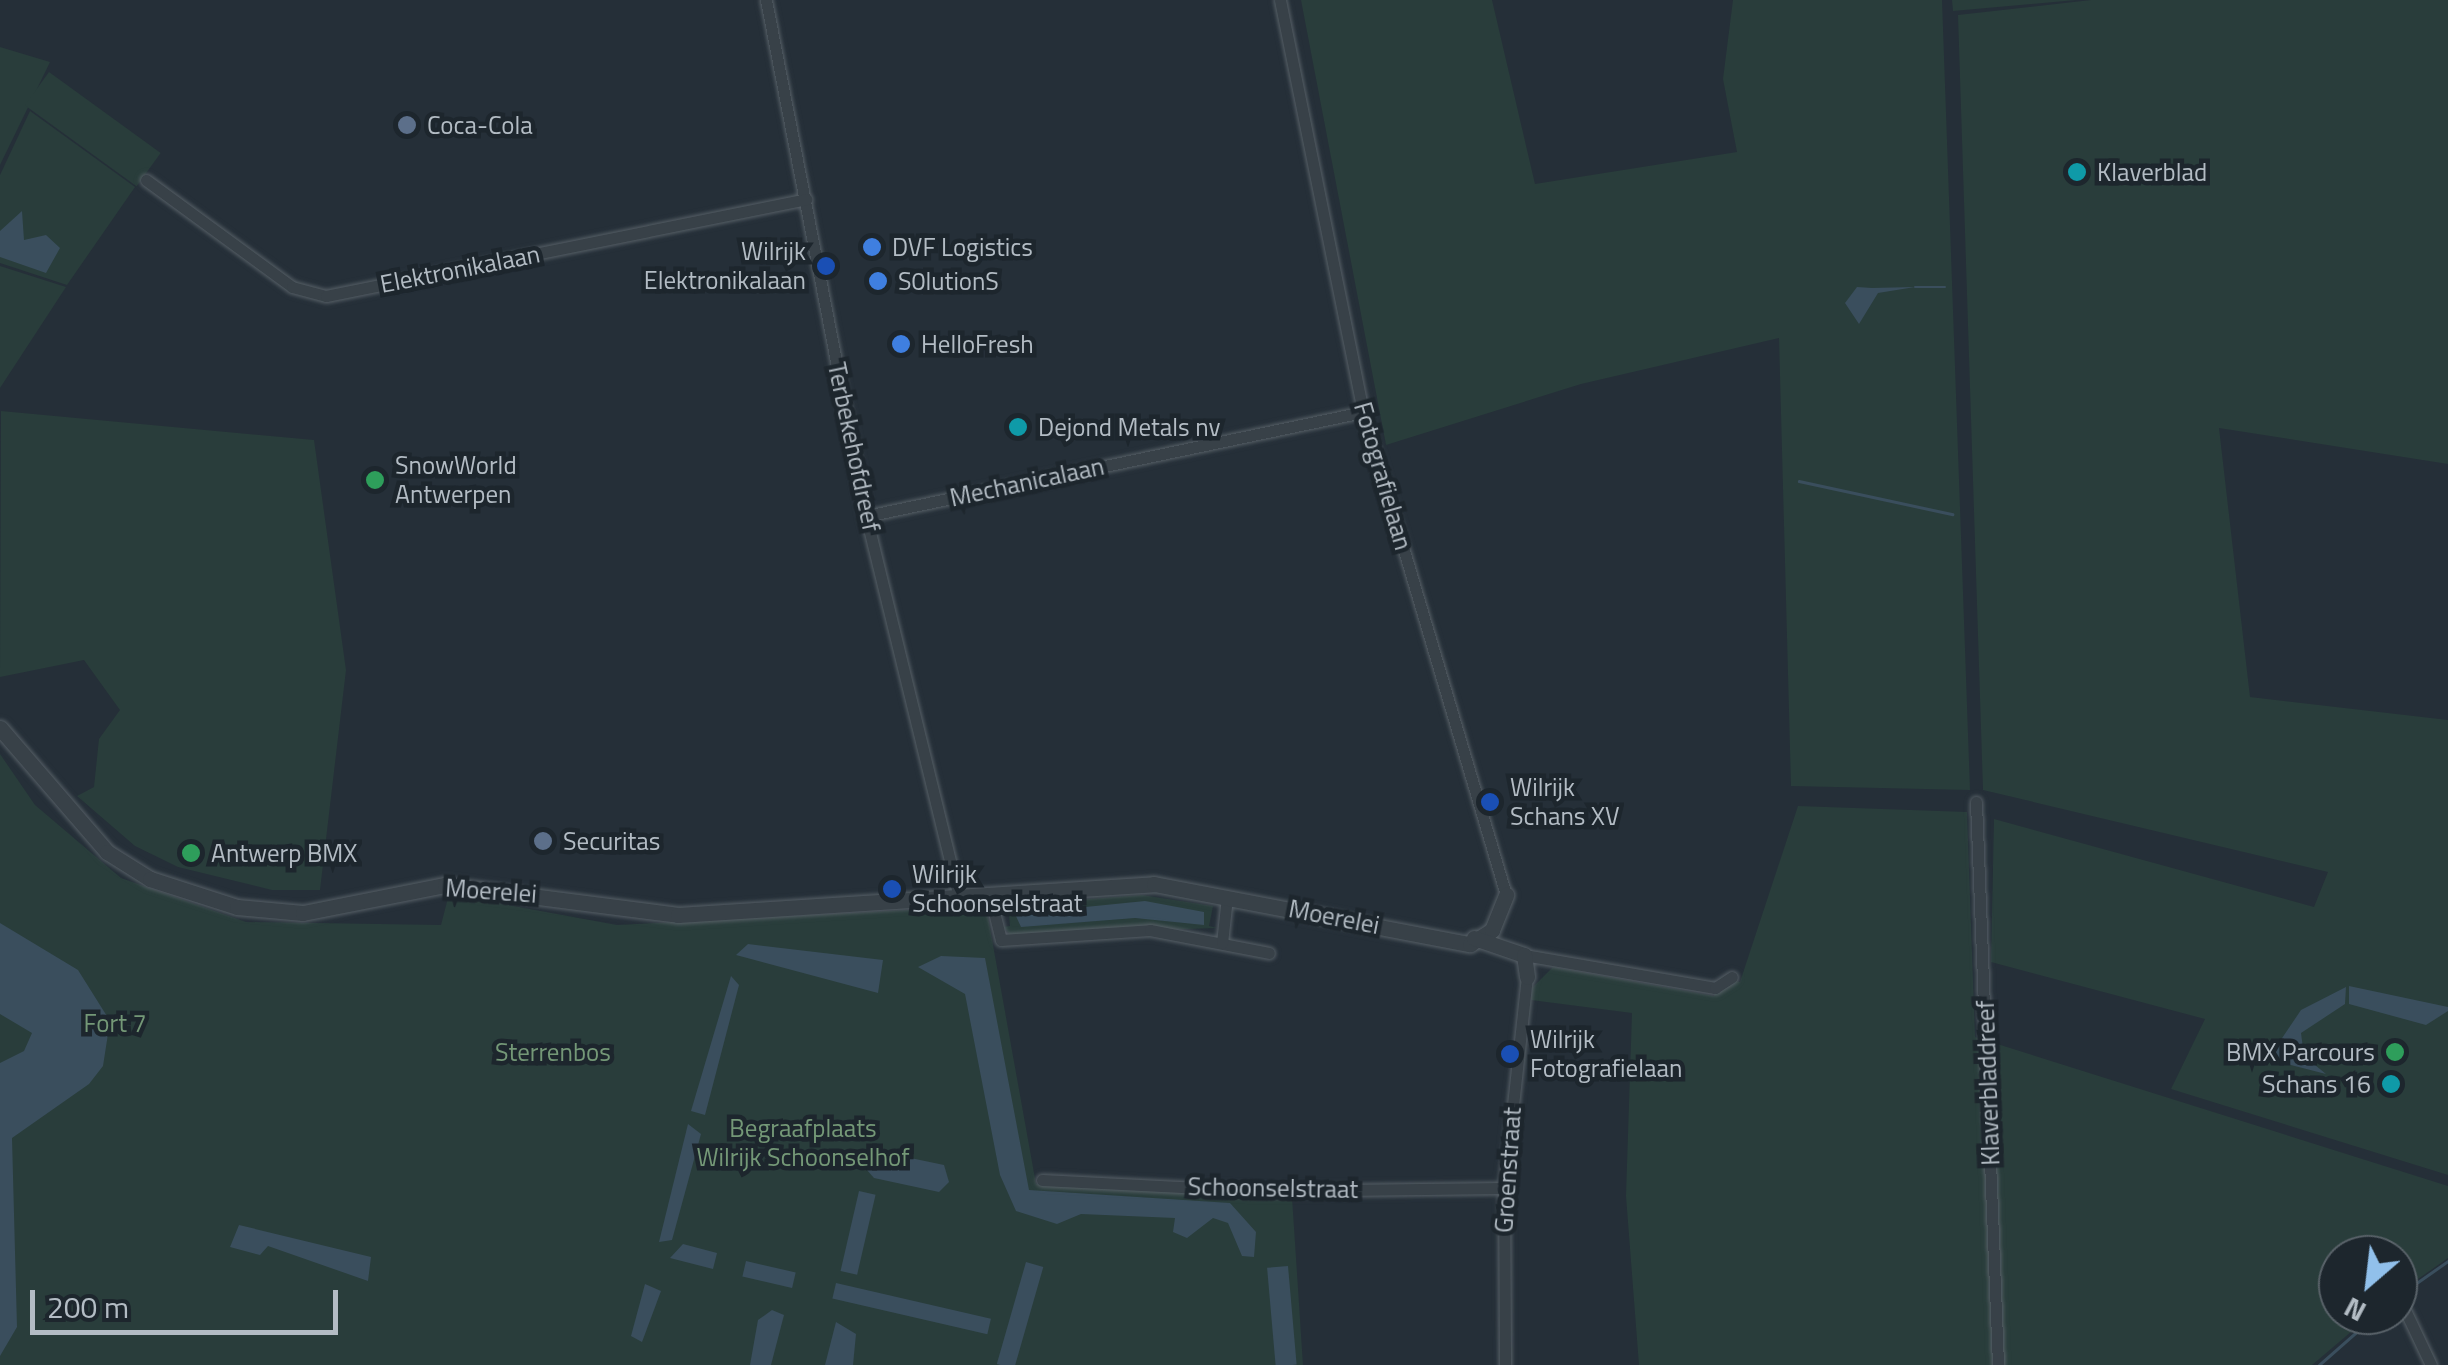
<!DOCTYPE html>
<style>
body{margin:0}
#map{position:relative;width:2448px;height:1365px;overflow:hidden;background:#252f38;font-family:"Titillium Web",sans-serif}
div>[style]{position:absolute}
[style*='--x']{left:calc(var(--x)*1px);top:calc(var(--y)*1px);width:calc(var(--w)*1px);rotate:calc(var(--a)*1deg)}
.green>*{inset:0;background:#293d3b;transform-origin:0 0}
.water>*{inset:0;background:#3a4e5d;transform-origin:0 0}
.stream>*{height:2.5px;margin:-1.25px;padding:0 1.25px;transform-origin:1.25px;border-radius:1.25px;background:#3a4e5d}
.roads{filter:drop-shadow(0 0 2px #565f66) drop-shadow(0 0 2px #565f66)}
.minor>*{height:11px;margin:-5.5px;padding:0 5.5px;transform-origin:5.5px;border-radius:5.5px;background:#384148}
.tertiary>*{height:15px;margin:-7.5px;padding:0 7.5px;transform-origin:7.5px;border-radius:7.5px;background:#384148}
.dots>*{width:28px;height:28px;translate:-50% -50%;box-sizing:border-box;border:5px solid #1d262d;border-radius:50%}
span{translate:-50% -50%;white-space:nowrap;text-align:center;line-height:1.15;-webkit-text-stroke:9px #1d262d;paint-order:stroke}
.poi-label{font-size:25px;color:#b3bcc4}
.left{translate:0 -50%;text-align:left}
.right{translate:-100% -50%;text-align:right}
.street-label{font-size:25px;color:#b3bcc4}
.park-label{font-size:25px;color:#749877}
.north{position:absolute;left:2318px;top:1235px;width:100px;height:100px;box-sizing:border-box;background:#1d262d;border:2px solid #596269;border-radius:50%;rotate:208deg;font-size:28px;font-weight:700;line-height:40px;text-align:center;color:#b3bcc4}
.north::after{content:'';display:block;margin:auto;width:35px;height:45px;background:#91c0eb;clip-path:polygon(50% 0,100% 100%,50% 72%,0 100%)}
.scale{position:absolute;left:30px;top:1290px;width:308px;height:45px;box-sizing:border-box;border:5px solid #b3bcc4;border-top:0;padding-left:12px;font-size:30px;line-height:35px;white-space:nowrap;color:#b3bcc4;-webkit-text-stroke:8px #1d262d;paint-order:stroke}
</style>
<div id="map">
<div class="green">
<div style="clip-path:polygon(1301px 0,1492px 0,1535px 184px,1737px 152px,1723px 79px,1733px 0,1942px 0,1970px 790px,1791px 786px,1779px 338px,1581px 384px,1386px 445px)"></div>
<div style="clip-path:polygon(1952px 0,2076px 0,1953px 11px)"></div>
<div style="clip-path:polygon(2091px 0,2448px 0,2448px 464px,2219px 428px,2250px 697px,2448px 720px,2448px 1175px,2171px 1089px,2205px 1019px,1991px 962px,1994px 819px,2314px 907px,2328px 872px,1983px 790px,1958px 15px)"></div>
<div style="clip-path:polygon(0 47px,50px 62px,0 165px)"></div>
<div style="left:49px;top:72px;width:138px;height:41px;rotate:36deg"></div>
<div style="clip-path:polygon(30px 111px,135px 187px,67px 285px,0 263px,0 175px)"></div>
<div style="clip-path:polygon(0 266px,66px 287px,0 388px)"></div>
<div style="clip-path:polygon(1px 411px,314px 440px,346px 670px,320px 890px,272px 890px,178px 867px,135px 846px,77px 796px,94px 787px,99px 739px,120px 710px,84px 660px,0 677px)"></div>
<div style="clip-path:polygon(0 754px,35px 805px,121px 878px,246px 922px,441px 925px,449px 894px,617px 925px,986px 906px,1036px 1184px,1292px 1197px,1303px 1365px,0 1365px)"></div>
<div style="clip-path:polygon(1798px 806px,1967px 812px,1975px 1037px,2448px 1186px,2448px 1258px,2398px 1293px,2398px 1255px,2338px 1255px,2338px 1315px,2371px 1315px,2312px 1365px,1639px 1365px,1626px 1196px,1632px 1013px,1531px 1000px,1532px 988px,1553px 967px,1714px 996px,1720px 978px,1740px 982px)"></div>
<div style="clip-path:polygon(1142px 895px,1213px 906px,1209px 926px,1217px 928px,1011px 935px,1003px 927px,1010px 926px,1008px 905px)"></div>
</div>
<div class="water">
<div style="clip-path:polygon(22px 211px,24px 240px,46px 235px,60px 248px,46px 273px,0 257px,0 231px)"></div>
<div style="clip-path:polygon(1857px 287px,1872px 288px,1915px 287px,1878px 293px,1859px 324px,1845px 303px)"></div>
<div style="clip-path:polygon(1145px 901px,1204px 912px,1204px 925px,1135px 918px,1021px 927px,1015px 914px)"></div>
<div style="clip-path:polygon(0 923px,78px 970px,110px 1021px,103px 1066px,89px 1084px,12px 1138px,17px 1327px,0 1356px,0 1063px,24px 1051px,32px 1033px,0 1014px)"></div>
<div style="clip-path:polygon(748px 944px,883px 960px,878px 993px,736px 955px)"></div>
<div style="clip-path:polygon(941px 956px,985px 958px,1029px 1190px,1230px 1203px,1256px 1232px,1254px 1257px,1242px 1256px,1228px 1223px,1213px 1218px,1187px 1238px,1173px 1232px,1175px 1218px,1081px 1214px,1057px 1224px,1016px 1211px,1000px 1175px,965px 994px,918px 967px)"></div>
<div style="clip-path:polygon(731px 976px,739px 985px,705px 1115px,691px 1111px)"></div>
<div style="clip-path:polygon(2349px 986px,2448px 1007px,2448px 1011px,2426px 1025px,2349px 1004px)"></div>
<div style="clip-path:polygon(2346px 987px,2345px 1004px,2301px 1033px,2304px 1056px,2326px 1074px,2268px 1059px,2301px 1010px)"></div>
<div style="clip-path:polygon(688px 1124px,701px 1134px,672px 1240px,659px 1242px)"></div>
<div style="clip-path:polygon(877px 1151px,944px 1165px,949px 1182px,939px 1192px,874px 1178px,866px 1169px)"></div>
<div style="left:859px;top:1191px;width:17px;height:82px;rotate:13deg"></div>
<div style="clip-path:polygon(239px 1225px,371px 1257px,368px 1281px,268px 1246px,260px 1255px,230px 1247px)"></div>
<div style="clip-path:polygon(683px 1244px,717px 1253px,713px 1269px,670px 1258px)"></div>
<div style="left:746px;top:1261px;width:51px;height:16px;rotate:13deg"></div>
<div style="left:1026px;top:1262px;width:18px;height:106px;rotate:16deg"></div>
<div style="left:1288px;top:1266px;width:99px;height:21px;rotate:85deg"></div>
<div style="left:836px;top:1283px;width:159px;height:16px;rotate:13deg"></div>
<div style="clip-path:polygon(645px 1284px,661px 1291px,642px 1342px,631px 1336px)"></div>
<div style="clip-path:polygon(772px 1310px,784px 1315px,771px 1365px,750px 1365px,758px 1320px)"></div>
<div style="clip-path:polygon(836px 1322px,856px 1334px,853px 1365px,825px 1365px)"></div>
</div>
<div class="stream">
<div style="--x:1915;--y:287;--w:30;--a:0"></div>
<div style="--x:1799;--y:481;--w:157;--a:12.2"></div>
<div style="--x:2398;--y:1296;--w:61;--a:-35"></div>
<div style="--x:2319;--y:1365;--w:76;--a:-41.3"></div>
</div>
<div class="roads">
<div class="minor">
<div style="--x:766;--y:0;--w:526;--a:79.03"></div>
<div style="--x:866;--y:516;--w:385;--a:76.3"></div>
<div style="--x:1280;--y:0;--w:420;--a:78.6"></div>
<div style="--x:1363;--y:412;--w:504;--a:73.51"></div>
<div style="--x:146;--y:180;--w:181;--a:36.2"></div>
<div style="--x:292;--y:287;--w:35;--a:15"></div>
<div style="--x:326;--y:296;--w:490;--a:-11.4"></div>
<div style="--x:866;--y:516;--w:508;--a:-11.82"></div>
<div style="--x:1976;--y:802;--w:563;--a:87.76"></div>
<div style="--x:990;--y:896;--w:45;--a:76"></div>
<div style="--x:1001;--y:940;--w:149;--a:-3.8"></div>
<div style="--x:1150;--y:930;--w:121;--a:10.9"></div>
<div style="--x:1222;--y:943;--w:46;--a:-83.8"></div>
<div style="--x:1524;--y:955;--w:194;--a:9.8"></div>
<div style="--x:1715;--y:988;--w:20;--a:-33"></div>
<div style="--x:1042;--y:1180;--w:220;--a:2.9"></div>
<div style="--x:1262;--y:1191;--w:242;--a:-0.7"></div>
<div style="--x:2405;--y:1310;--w:61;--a:64.7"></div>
<div style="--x:1505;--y:1365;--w:177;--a:-90.3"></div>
<div style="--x:1504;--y:1188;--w:212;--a:-83.8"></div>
</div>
<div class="tertiary">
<div style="--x:0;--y:728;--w:164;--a:49.2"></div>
<div style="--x:107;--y:852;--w:51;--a:32.1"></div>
<div style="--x:150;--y:879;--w:91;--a:17.8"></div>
<div style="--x:237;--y:907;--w:66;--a:5.2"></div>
<div style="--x:303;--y:913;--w:145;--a:-11.2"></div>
<div style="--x:445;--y:885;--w:235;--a:7.3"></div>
<div style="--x:678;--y:915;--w:477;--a:-3.7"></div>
<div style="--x:1154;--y:884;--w:322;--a:10.8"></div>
<div style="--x:1470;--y:944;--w:26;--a:-32"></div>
<div style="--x:1492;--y:930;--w:38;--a:-68"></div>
<div style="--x:1474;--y:938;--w:53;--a:18.8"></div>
<div style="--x:1524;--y:955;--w:22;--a:82"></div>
</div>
</div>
<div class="dots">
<div style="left:407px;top:125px;background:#5c6f8a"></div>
<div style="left:2077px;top:172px;background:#0f9aa8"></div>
<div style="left:872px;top:247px;background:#3f7fe0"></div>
<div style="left:826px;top:266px;background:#1a4fb4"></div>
<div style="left:878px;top:281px;background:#3f7fe0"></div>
<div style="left:901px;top:344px;background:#3f7fe0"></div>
<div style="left:1018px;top:427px;background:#0f9aa8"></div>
<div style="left:375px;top:480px;background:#2e9e5b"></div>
<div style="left:1490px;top:802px;background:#1a4fb4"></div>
<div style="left:543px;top:841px;background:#5c6f8a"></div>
<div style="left:191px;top:853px;background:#2e9e5b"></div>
<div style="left:892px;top:889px;background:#1a4fb4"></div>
<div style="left:2395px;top:1052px;background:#2e9e5b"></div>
<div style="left:1510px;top:1054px;background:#1a4fb4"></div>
<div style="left:2391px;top:1084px;background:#0f9aa8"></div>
</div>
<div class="poi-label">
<span class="left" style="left:427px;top:125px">Coca-Cola</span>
<span class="left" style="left:2097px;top:172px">Klaverblad</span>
<span class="left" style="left:892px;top:247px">DVF Logistics</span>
<span class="right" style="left:806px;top:266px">Wilrijk<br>Elektronikalaan</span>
<span class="left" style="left:898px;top:281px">S0lutionS</span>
<span class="left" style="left:921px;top:344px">HelloFresh</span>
<span class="left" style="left:1038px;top:427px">Dejond Metals nv</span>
<span class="left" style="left:395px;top:480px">SnowWorld<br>Antwerpen</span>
<span class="left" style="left:1510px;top:802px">Wilrijk<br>Schans XV</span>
<span class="left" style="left:563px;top:841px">Securitas</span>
<span class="left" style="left:211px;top:853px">Antwerp BMX</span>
<span class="left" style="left:912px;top:889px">Wilrijk<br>Schoonselstraat</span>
<span class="left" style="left:1530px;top:1054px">Wilrijk<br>Fotografielaan</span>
<span class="right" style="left:2375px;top:1052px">BMX Parcours</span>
<span class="right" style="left:2371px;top:1084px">Schans 16</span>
</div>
<div class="street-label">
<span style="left:460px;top:269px;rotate:-11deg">Elektronikalaan</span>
<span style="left:854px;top:447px;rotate:78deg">Terbekehofdreef</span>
<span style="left:1383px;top:476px;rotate:74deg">Fotografielaan</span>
<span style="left:1027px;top:482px;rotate:-12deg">Mechanicalaan</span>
<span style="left:491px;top:891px;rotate:4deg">Moerelei</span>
<span style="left:1334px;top:917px;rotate:11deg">Moerelei</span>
<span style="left:1988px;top:1083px;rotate:-92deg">Klaverbladdreef</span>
<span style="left:1508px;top:1170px;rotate:-86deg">Groenstraat</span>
<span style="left:1273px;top:1188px;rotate:1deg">Schoonselstraat</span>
</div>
<div class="park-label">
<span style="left:115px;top:1023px">Fort 7</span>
<span style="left:553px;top:1052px">Sterrenbos</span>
<span style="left:803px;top:1143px">Begraafplaats<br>Wilrijk Schoonselhof</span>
</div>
<div class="north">N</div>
<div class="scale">200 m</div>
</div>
